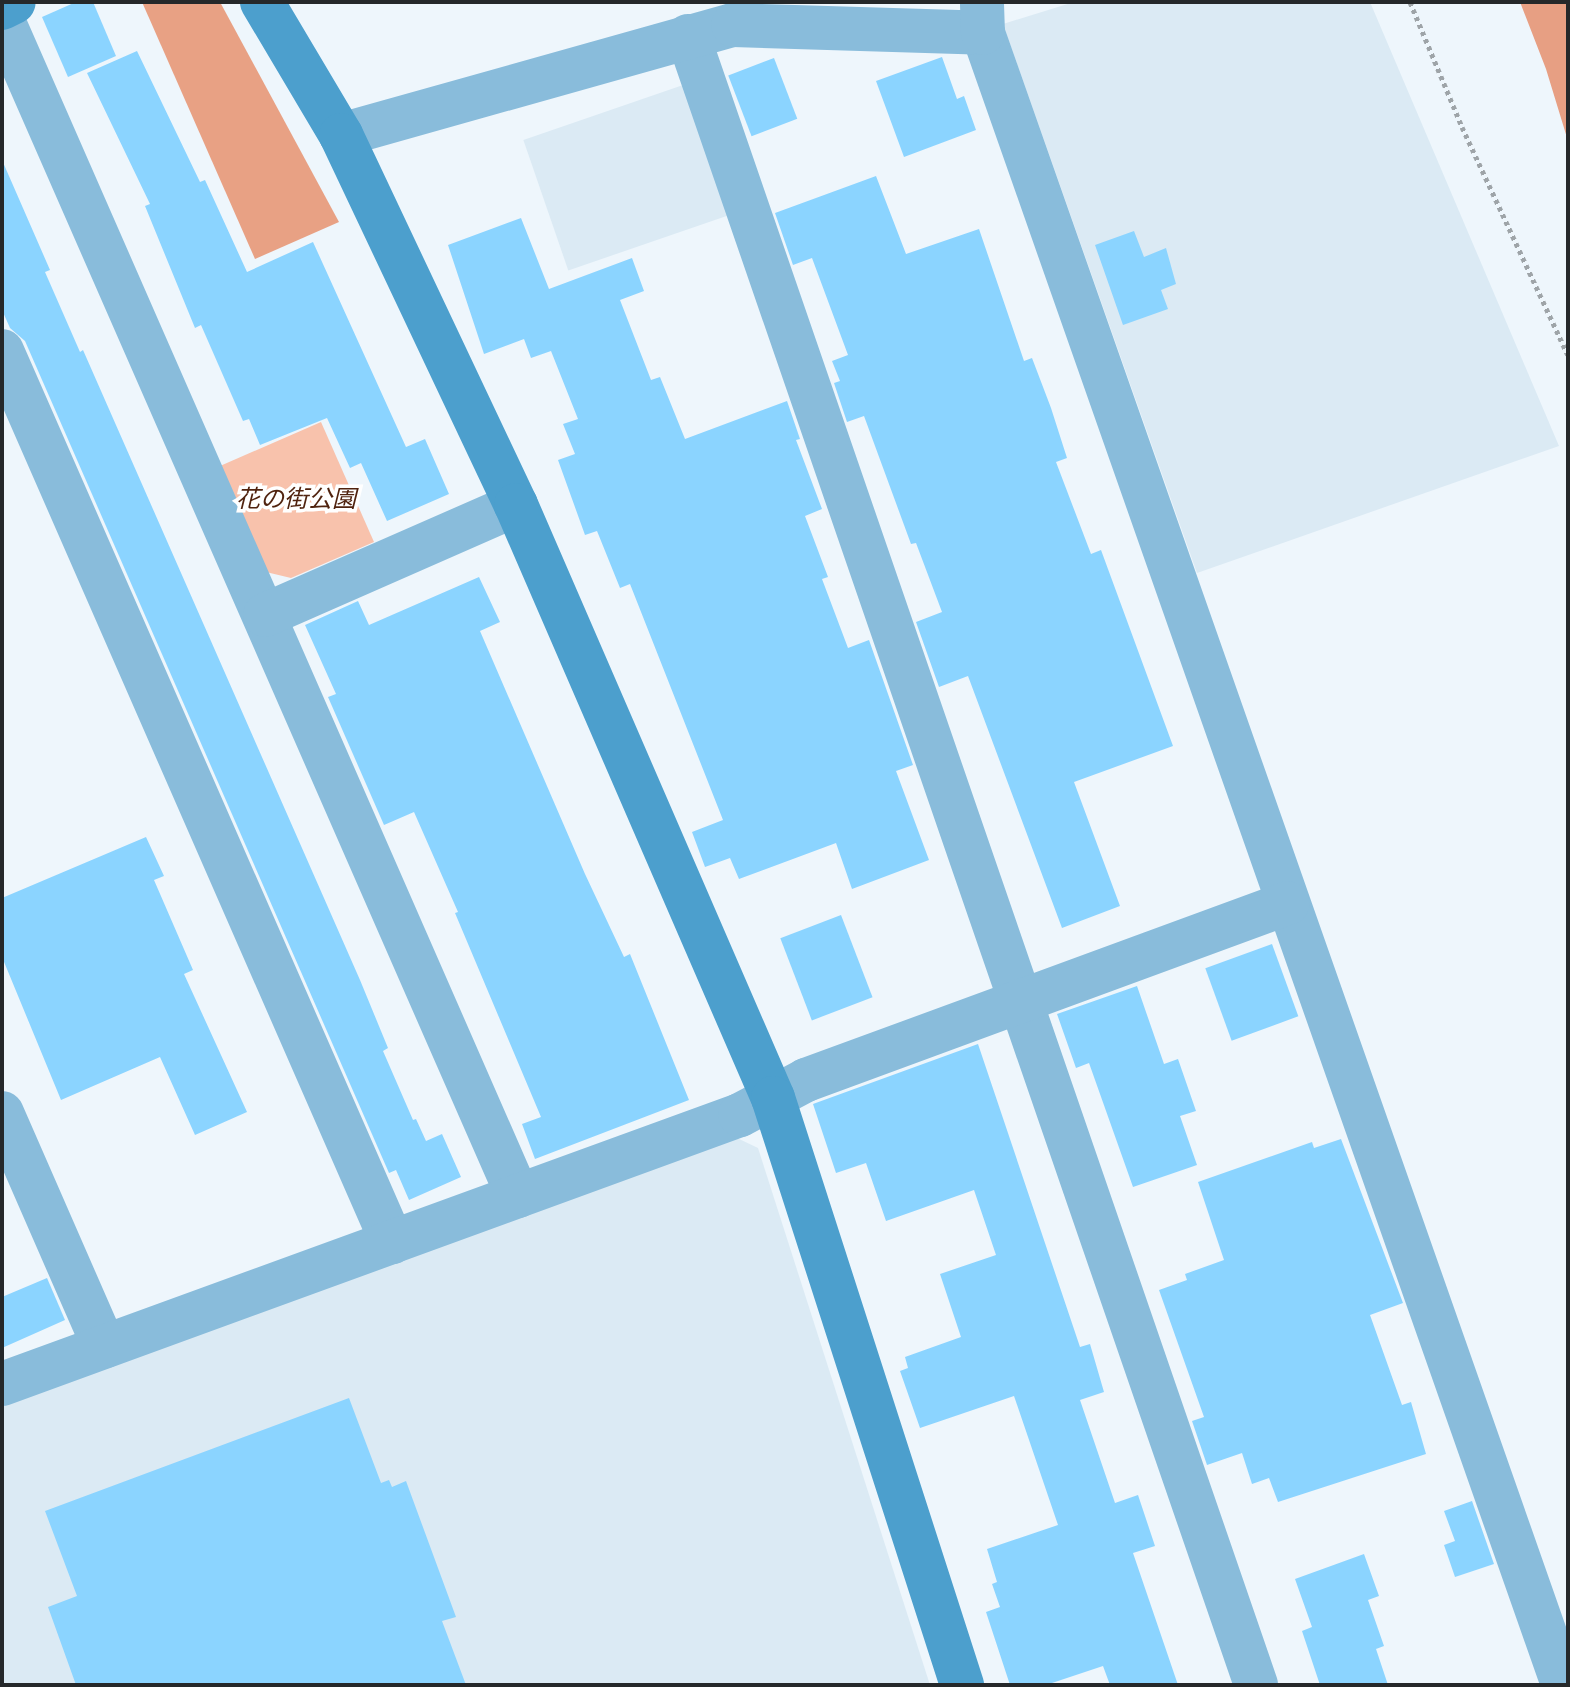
<!DOCTYPE html>
<meta charset="utf-8">
<style>
body{margin:0}
#map{position:relative;width:1570px;height:1687px;overflow:hidden;background:#eef6fc;font-family:Spectral,"Noto Sans JP",serif}
div>[style]{position:absolute}
[style*='--x']{left:calc(var(--x)*1px);top:calc(var(--y)*1px);width:calc(var(--w)*1px);rotate:calc(var(--a)*1deg)}
.built>*{inset:0;background:#dbeaf4;transform-origin:0 0}
.green>*{inset:0;background:#f8c2ac}
.forest>*{inset:0;background:#e79f83}
.water>*{inset:0;background:#e8a184}
.building>*{inset:0;background:#8bd4ff;transform-origin:0 0}
.path>*{height:5px;margin-top:-2.5px;transform-origin:0;background:repeating-linear-gradient(90deg,#9ea4a8 0 4px,transparent 0 8px)}
.street>*{height:44px;margin:-22px;padding:0 22px;transform-origin:22px;border-radius:22px;background:#89bcdb}
.secondary>*{height:44px;margin:-22px;padding:0 22px;transform-origin:22px;border-radius:22px;background:#4c9fcd}
span{translate:-50% -50%;white-space:nowrap;text-align:center;line-height:1.15;-webkit-text-stroke:7px #fff;paint-order:stroke}
.park-label{font-size:24px;color:#50230f;font-style:italic}
.frame{position:absolute;inset:0;border:4px solid #25282a;pointer-events:none}
</style>
<div id="map">
<div class="built">
<div style="clip-path:polygon(1074px 2px,1370px 2px,1559px 446px,1197px 573px,1003px 24px)"></div>
<div style="left:686px;top:84px;width:138px;height:172px;rotate:71deg"></div>
<div style="clip-path:polygon(737px 1138px,758px 1148px,930px 1685px,2px 1685px,2px 1406px)"></div>
</div>
<div class="green">
<div style="clip-path:polygon(321px 422px,374px 542px,291px 578px,266px 572px,220px 466px)"></div>
</div>
<div class="forest">
<div style="clip-path:polygon(1520px 2px,1568px 2px,1568px 141px,1546px 69px)"></div>
</div>
<div class="water">
<div style="clip-path:polygon(142px 2px,220px 2px,339px 222px,255px 259px)"></div>
</div>
<div class="building">
<div style="clip-path:polygon(76px 2px,93px 2px,116px 56px,68px 77px,42px 17px)"></div>
<div style="clip-path:polygon(137px 51px,200px 182px,205px 180px,247px 272px,313px 242px,406px 447px,425px 439px,449px 494px,387px 521px,361px 463px,350px 468px,327px 418px,260px 445px,249px 419px,243px 421px,201px 325px,195px 328px,145px 206px,150px 204px,87px 73px)"></div>
<div style="clip-path:polygon(942px 57px,957px 99px,964px 96px,976px 130px,904px 157px,876px 81px)"></div>
<div style="left:774px;top:58px;width:65px;height:49px;rotate:69deg"></div>
<div style="clip-path:polygon(2px 160px,50px 270px,45px 272px,80px 352px,83px 350px,360px 980px,388px 1048px,383px 1051px,413px 1120px,416px 1119px,426px 1141px,442px 1134px,461px 1177px,409px 1200px,396px 1170px,389px 1173px,25px 341px,10px 328px,2px 310px)"></div>
<div style="clip-path:polygon(876px 176px,906px 254px,979px 229px,1024px 361px,1032px 358px,1051px 408px,1067px 458px,1056px 462px,1091px 554px,1101px 550px,1173px 746px,1074px 782px,1120px 906px,1062px 928px,968px 676px,939px 687px,916px 622px,942px 612px,916px 543px,911px 544px,864px 416px,847px 422px,834px 383px,840px 381px,832px 361px,848px 355px,812px 258px,793px 265px,775px 213px)"></div>
<div style="clip-path:polygon(521px 218px,549px 289px,632px 258px,644px 291px,620px 300px,651px 380px,660px 377px,685px 439px,787px 401px,800px 439px,796px 440px,822px 509px,805px 516px,828px 577px,822px 579px,848px 648px,869px 640px,913px 765px,896px 771px,929px 860px,852px 889px,836px 843px,739px 879px,730px 858px,705px 867px,692px 832px,723px 820px,630px 584px,620px 588px,597px 531px,585px 535px,558px 460px,575px 454px,563px 424px,578px 419px,551px 351px,531px 358px,524px 339px,484px 354px,448px 245px)"></div>
<div style="clip-path:polygon(1134px 231px,1144px 257px,1166px 248px,1176px 284px,1161px 290px,1168px 309px,1123px 325px,1095px 245px)"></div>
<div style="clip-path:polygon(479px 577px,500px 622px,480px 631px,585px 874px,624px 957px,630px 954px,689px 1100px,535px 1159px,522px 1124px,541px 1117px,455px 913px,458px 912px,414px 812px,384px 825px,328px 697px,336px 694px,305px 625px,358px 601px,369px 625px)"></div>
<div style="clip-path:polygon(146px 837px,164px 876px,154px 880px,193px 970px,184px 974px,247px 1112px,195px 1135px,160px 1057px,61px 1100px,2px 957px,2px 898px)"></div>
<div style="left:841px;top:915px;width:88px;height:65px;rotate:69deg"></div>
<div style="left:1272px;top:944px;width:77px;height:71px;rotate:70deg"></div>
<div style="clip-path:polygon(1137px 986px,1164px 1064px,1178px 1059px,1196px 1111px,1180px 1116px,1197px 1165px,1133px 1187px,1089px 1063px,1076px 1068px,1057px 1014px)"></div>
<div style="clip-path:polygon(978px 1044px,1080px 1347px,1090px 1344px,1104px 1392px,1080px 1400px,1115px 1503px,1138px 1495px,1155px 1546px,1133px 1553px,1178px 1685px,1110px 1685px,1103px 1666px,1046px 1685px,1010px 1685px,986px 1612px,1000px 1607px,992px 1584px,997px 1582px,987px 1549px,1058px 1525px,1014px 1396px,920px 1428px,900px 1371px,908px 1368px,905px 1357px,961px 1337px,940px 1274px,996px 1255px,974px 1190px,886px 1221px,866px 1163px,836px 1173px,813px 1104px)"></div>
<div style="clip-path:polygon(1341px 1139px,1403px 1303px,1370px 1315px,1402px 1405px,1411px 1402px,1426px 1454px,1278px 1502px,1269px 1478px,1252px 1484px,1242px 1453px,1207px 1465px,1192px 1421px,1204px 1417px,1159px 1290px,1187px 1280px,1185px 1274px,1224px 1260px,1198px 1182px,1312px 1142px,1314px 1148px)"></div>
<div style="clip-path:polygon(47px 1278px,65px 1320px,2px 1348px,2px 1297px)"></div>
<div style="clip-path:polygon(349px 1398px,381px 1483px,389px 1480px,392px 1487px,406px 1481px,456px 1617px,442px 1621px,466px 1685px,76px 1685px,48px 1607px,77px 1596px,45px 1511px)"></div>
<div style="clip-path:polygon(1472px 1501px,1494px 1564px,1455px 1577px,1444px 1545px,1455px 1541px,1444px 1511px)"></div>
<div style="clip-path:polygon(1364px 1554px,1379px 1596px,1368px 1600px,1384px 1646px,1376px 1649px,1388px 1685px,1320px 1685px,1302px 1631px,1312px 1627px,1295px 1579px)"></div>
</div>
<div class="path">
<div style="--x:1410;--y:2;--w:135;--a:67.4"></div>
<div style="--x:1462;--y:127;--w:251;--a:65.1"></div>
</div>
<div class="street">
<div style="--x:2;--y:18;--w:1286;--a:66.35"></div>
<div style="--x:983;--y:33;--w:1751;--a:70.65"></div>
<div style="--x:688;--y:36;--w:1744;--a:70.99"></div>
<div style="--x:341;--y:135;--w:407;--a:-15.7"></div>
<div style="--x:733;--y:25;--w:250;--a:1.8"></div>
<div style="--x:983;--y:33;--w:31;--a:-92"></div>
<div style="--x:2;--y:351;--w:973;--a:66.36"></div>
<div style="--x:265;--y:615;--w:274;--a:-23.7"></div>
<div style="--x:2;--y:1113;--w:255;--a:66.4"></div>
<div style="--x:2;--y:1384;--w:785;--a:-20.03"></div>
<div style="--x:740;--y:1115;--w:75;--a:-27.9"></div>
<div style="--x:806;--y:1080;--w:513;--a:-20.16"></div>
</div>
<div class="secondary">
<div style="--x:262;--y:2;--w:155;--a:59.3"></div>
<div style="--x:341;--y:135;--w:409;--a:64.7"></div>
<div style="--x:516;--y:505;--w:646;--a:66.57"></div>
<div style="--x:773;--y:1098;--w:617;--a:72.15"></div>
<div style="--x:2;--y:8;--w:13;--a:-27"></div>
</div>
<div class="park-label">
<span style="left:296px;top:501px">花の街公園</span>
</div>
<div class="frame"></div>
</div>
